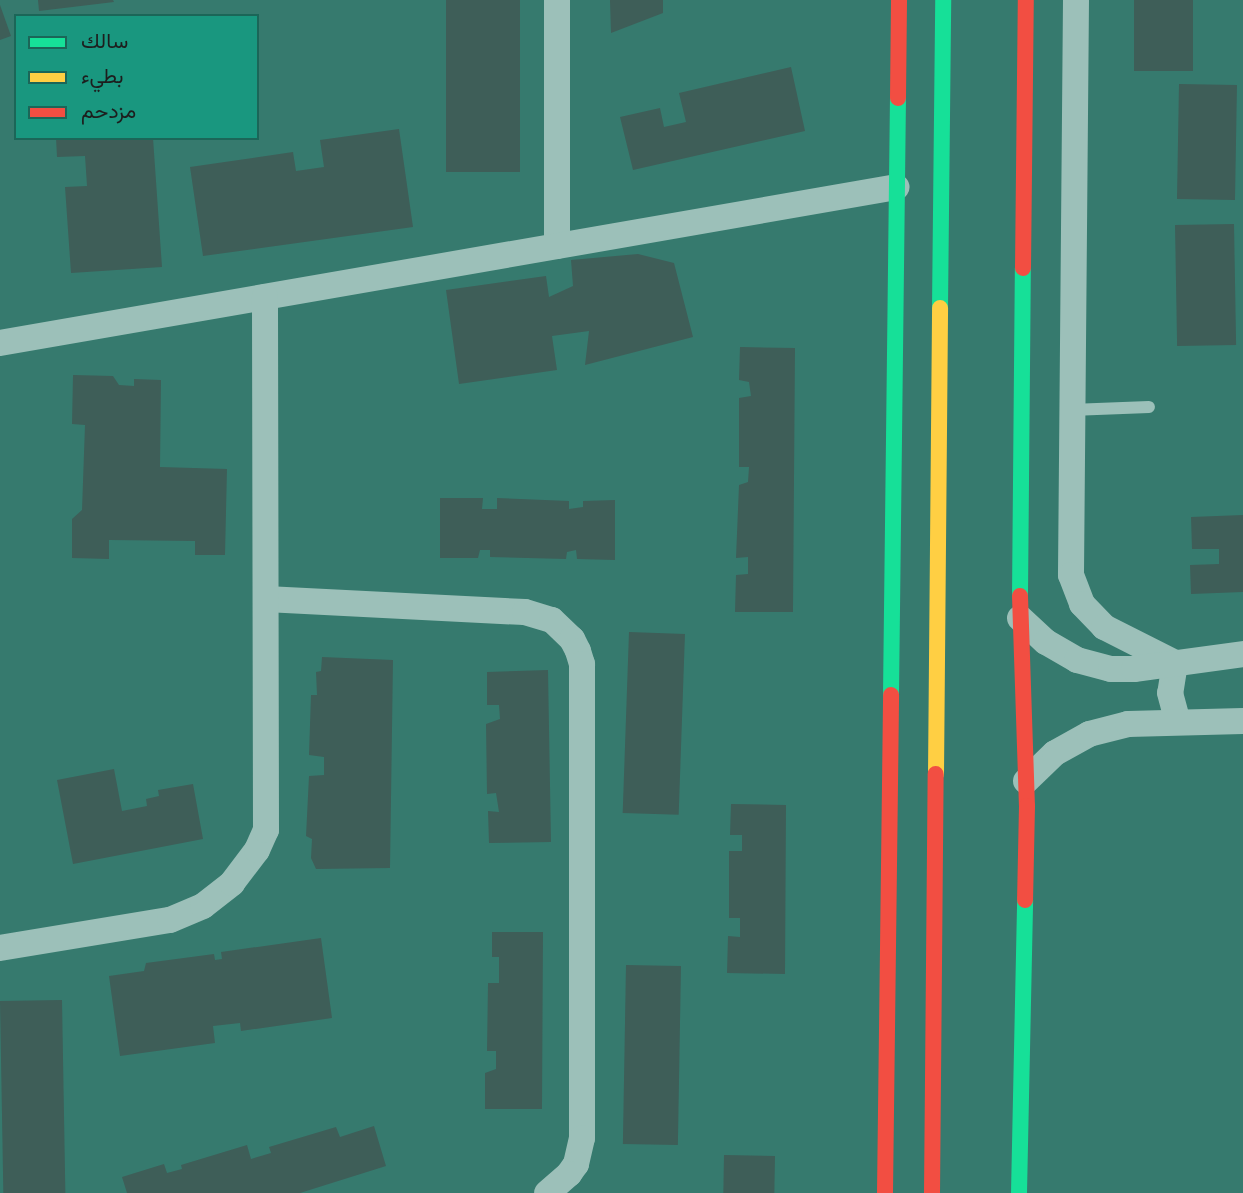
<!DOCTYPE html>
<meta charset="utf-8">
<style>
body{margin:0}
#map{position:relative;width:1243px;height:1193px;overflow:hidden;background:#367a6e;font-family:Jost,Vazirmatn,sans-serif}
div>[style]{position:absolute}
[style*='--x']{left:calc(var(--x)*1px);top:calc(var(--y)*1px);width:calc(var(--w)*1px);rotate:calc(var(--a)*1deg)}
.building>*{inset:0;background:#3e5e58;transform-origin:0 0}
.lane>*{height:12px;margin:-6px;padding:0 6px;transform-origin:6px;border-radius:6px;background:#9cc0b9}
.street>*{height:26px;margin:-13px;padding:0 13px;transform-origin:13px;border-radius:13px;background:#9cc0b9}
.fast>*{height:16px;margin:-8px;padding:0 8px;transform-origin:8px;border-radius:8px;background:#16e098}
.slow>*{height:16px;margin:-8px;padding:0 8px;transform-origin:8px;border-radius:8px;background:#ffcf43}
.jam>*{height:16px;margin:-8px;padding:0 8px;transform-origin:8px;border-radius:8px;background:#f24e42}
span{translate:-50% -50%;white-space:nowrap;text-align:center;line-height:1.15;-webkit-text-stroke:5px #19977f;paint-order:stroke}
.legend{position:absolute;left:14px;top:14px;width:245px;height:126px;box-sizing:border-box;background:#19977f;border:2px solid #1b6658;margin:0;padding:9px 12px;list-style:none;font-size:21px;color:#1d1d1d}
.legend li{display:flex;align-items:center;gap:14px;height:35px}
.legend b{width:35px;border:2px solid #1b6658}
</style>
<div id="map">
<div class="building">
<div style="clip-path:polygon(38px 0,113px 0,114px 2px,39px 11px)"></div>
<div style="left:446px;top:0;width:74px;height:172px"></div>
<div style="clip-path:polygon(610px 0,663px 0,663px 13px,611px 33px)"></div>
<div style="left:1134px;top:0;width:59px;height:71px"></div>
<div style="clip-path:polygon(0 5px,11px 36px,0 40px)"></div>
<div style="clip-path:polygon(791px 67px,805px 131px,633px 170px,620px 117px,660px 108px,664px 127px,686px 122px,679px 93px)"></div>
<div style="left:1179px;top:84px;width:58px;height:115px;rotate:1deg"></div>
<div style="clip-path:polygon(399px 129px,413px 227px,203px 256px,190px 167px,293px 152px,296px 171px,324px 167px,320px 140px)"></div>
<div style="clip-path:polygon(56px 138px,153px 138px,162px 267px,71px 273px,65px 187px,87px 186px,85px 156px,57px 157px)"></div>
<div style="left:1234px;top:224px;width:121px;height:59px;rotate:89deg"></div>
<div style="clip-path:polygon(638px 254px,674px 263px,693px 337px,585px 365px,589px 331px,552px 336px,557px 370px,459px 384px,446px 290px,546px 276px,549px 297px,573px 286px,571px 260px)"></div>
<div style="clip-path:polygon(740px 347px,795px 348px,793px 612px,735px 612px,736px 575px,748px 574px,748px 557px,736px 558px,739px 485px,748px 482px,749px 467px,739px 467px,739px 398px,751px 396px,749px 382px,739px 380px)"></div>
<div style="clip-path:polygon(73px 375px,113px 376px,119px 385px,134px 386px,134px 379px,161px 380px,160px 467px,227px 469px,225px 555px,195px 555px,195px 541px,109px 540px,109px 559px,72px 558px,72px 519px,82px 510px,85px 425px,72px 424px)"></div>
<div style="clip-path:polygon(440px 498px,483px 498px,482px 509px,497px 509px,497px 498px,569px 501px,569px 509px,583px 507px,583px 501px,615px 500px,615px 560px,577px 559px,576px 550px,567px 552px,566px 559px,490px 557px,490px 550px,480px 550px,478px 558px,440px 558px)"></div>
<div style="clip-path:polygon(1243px 515px,1243px 592px,1191px 594px,1190px 565px,1219px 564px,1219px 549px,1192px 549px,1191px 517px)"></div>
<div style="left:629px;top:632px;width:56px;height:181px;rotate:2deg"></div>
<div style="clip-path:polygon(322px 657px,393px 660px,390px 868px,316px 869px,311px 858px,312px 839px,306px 836px,309px 776px,324px 775px,324px 757px,309px 755px,311px 695px,317px 695px,316px 672px,321px 671px)"></div>
<div style="clip-path:polygon(548px 670px,551px 842px,489px 843px,488px 811px,499px 812px,496px 793px,487px 794px,486px 724px,500px 719px,499px 705px,487px 705px,487px 672px)"></div>
<div style="clip-path:polygon(114px 769px,122px 811px,147px 806px,146px 799px,159px 796px,158px 790px,193px 784px,203px 839px,73px 864px,57px 780px)"></div>
<div style="clip-path:polygon(731px 804px,786px 805px,785px 974px,727px 973px,728px 936px,740px 937px,740px 918px,729px 918px,729px 851px,742px 851px,742px 835px,730px 835px)"></div>
<div style="clip-path:polygon(492px 932px,543px 932px,542px 1109px,485px 1109px,485px 1073px,496px 1069px,496px 1051px,487px 1051px,488px 983px,499px 983px,499px 957px,492px 957px)"></div>
<div style="clip-path:polygon(321px 938px,332px 1018px,241px 1031px,240px 1023px,213px 1026px,215px 1043px,120px 1056px,109px 976px,144px 971px,146px 963px,214px 954px,215px 960px,222px 959px,221px 952px)"></div>
<div style="left:626px;top:965px;width:55px;height:179px;rotate:1deg"></div>
<div style="left:62px;top:1000px;width:193px;height:62px;rotate:89deg"></div>
<div style="clip-path:polygon(374px 1126px,386px 1166px,300px 1193px,127px 1193px,122px 1177px,164px 1164px,167px 1173px,182px 1169px,181px 1165px,247px 1145px,251px 1159px,271px 1153px,269px 1147px,336px 1127px,340px 1137px)"></div>
<div style="left:724px;top:1155px;width:51px;height:38px;rotate:1deg"></div>
</div>
<div class="lane">
<div style="--x:1071;--y:410;--w:78;--a:-2.2"></div>
</div>
<div class="street">
<div style="--x:557;--y:0;--w:246;--a:90"></div>
<div style="--x:1076;--y:0;--w:575;--a:90.5"></div>
<div style="--x:1071;--y:575;--w:31;--a:69"></div>
<div style="--x:1082;--y:604;--w:32;--a:46"></div>
<div style="--x:1104;--y:627;--w:80;--a:26.9"></div>
<div style="--x:1175;--y:663;--w:30;--a:99"></div>
<div style="--x:1170;--y:693;--w:30;--a:75"></div>
<div style="--x:0;--y:343;--w:910;--a:-9.87"></div>
<div style="--x:266;--y:599;--w:259;--a:2.9"></div>
<div style="--x:525;--y:612;--w:28;--a:17"></div>
<div style="--x:552;--y:620;--w:28;--a:44"></div>
<div style="--x:572;--y:639;--w:13;--a:63"></div>
<div style="--x:578;--y:651;--w:14;--a:73"></div>
<div style="--x:582;--y:664;--w:474;--a:90"></div>
<div style="--x:582;--y:1138;--w:27;--a:103"></div>
<div style="--x:576;--y:1164;--w:12;--a:125"></div>
<div style="--x:569;--y:1174;--w:29;--a:139"></div>
<div style="--x:1020;--y:618;--w:35;--a:43"></div>
<div style="--x:1046;--y:642;--w:36;--a:30"></div>
<div style="--x:1077;--y:660;--w:35;--a:15"></div>
<div style="--x:1111;--y:669;--w:23;--a:0"></div>
<div style="--x:1134;--y:669;--w:110;--a:-7.8"></div>
<div style="--x:1026;--y:781;--w:40;--a:-44"></div>
<div style="--x:1055;--y:753;--w:39;--a:-29"></div>
<div style="--x:1089;--y:734;--w:40;--a:-14.4"></div>
<div style="--x:1128;--y:724;--w:115;--a:-1.5"></div>
<div style="--x:0;--y:948;--w:172;--a:-9.4"></div>
<div style="--x:170;--y:920;--w:36;--a:-23"></div>
<div style="--x:203;--y:906;--w:37;--a:-38"></div>
<div style="--x:232;--y:883;--w:41;--a:-52.9"></div>
<div style="--x:257;--y:850;--w:22;--a:-66"></div>
<div style="--x:266;--y:830;--w:533;--a:-90.11"></div>
</div>
<div class="fast">
<div style="--x:940;--y:308;--w:308;--a:-89.4"></div>
<div style="--x:1020;--y:596;--w:328;--a:-89.5"></div>
<div style="--x:891;--y:695;--w:597;--a:-89.33"></div>
<div style="--x:1019;--y:1193;--w:293;--a:-88.8"></div>
</div>
<div class="slow">
<div style="--x:936;--y:774;--w:466;--a:-89.5"></div>
</div>
<div class="jam">
<div style="--x:898;--y:98;--w:98;--a:-89.4"></div>
<div style="--x:1023;--y:268;--w:268;--a:-89.4"></div>
<div style="--x:1020;--y:596;--w:210;--a:88.1"></div>
<div style="--x:1027;--y:806;--w:94;--a:91.2"></div>
<div style="--x:885;--y:1193;--w:498;--a:-89.3"></div>
<div style="--x:932;--y:1193;--w:419;--a:-89.5"></div>
</div>
<ul class="legend">
<li><b style="height:9px;background:#16e098"></b>سالك</li>
<li><b style="height:9px;background:#ffcf43"></b>بطيء</li>
<li><b style="height:9px;background:#f24e42"></b>مزدحم</li>
</ul>
</div>
